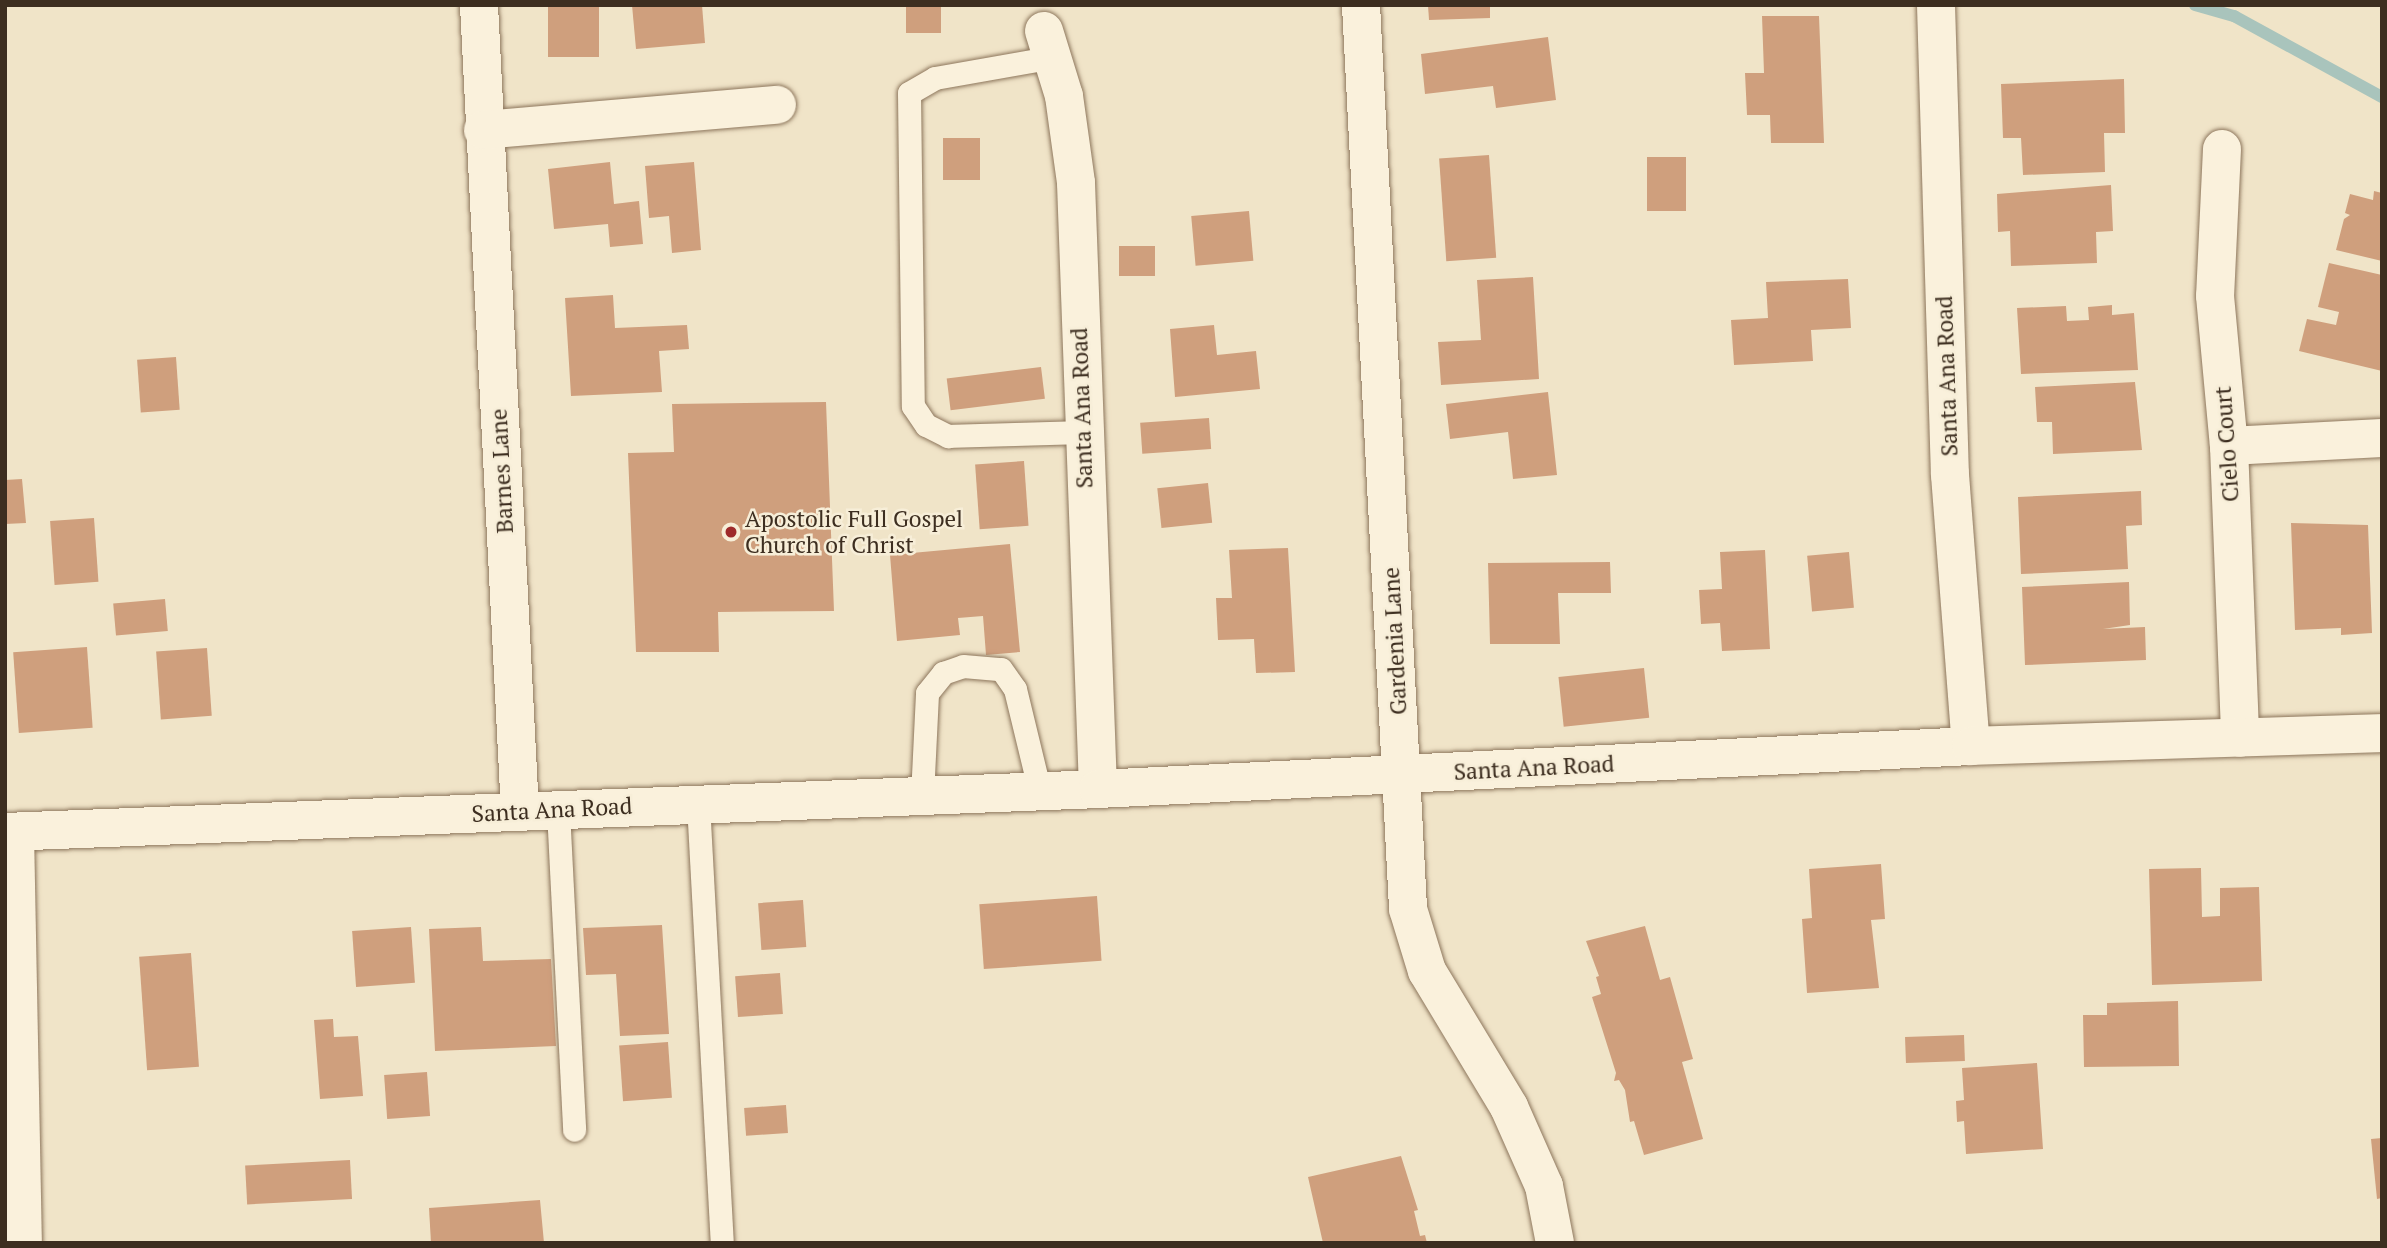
<!DOCTYPE html>
<style>
body{margin:0}
#map{position:relative;width:2387px;height:1248px;overflow:hidden;background:#f0e4c8;font-family:"PT Serif",serif}
div>[style]{position:absolute}
[style*='--x']{left:calc(var(--x)*1px);top:calc(var(--y)*1px);width:calc(var(--w)*1px);rotate:calc(var(--a)*1deg)}
.stream>*{height:12px;margin:-6px;padding:0 6px;transform-origin:6px;border-radius:6px;background:#a9c4bc}
.building>*{inset:0;background:#cf9f7d;transform-origin:0 0}
.roads{filter:drop-shadow(0 0 2px #8d765c) drop-shadow(0 0 2px #8d765c)}
.lane>*{height:23px;margin:-11.5px;padding:0 11.5px;transform-origin:11.5px;border-radius:11.5px;background:#faf1dc}
.street>*{height:38px;margin:-19px;padding:0 19px;transform-origin:19px;border-radius:19px;background:#faf1dc}
.secondary>*{height:38px;margin:-19px;padding:0 19px;transform-origin:19px;border-radius:19px;background:#faf1dc}
.dots>*{width:19px;height:19px;translate:-50% -50%;box-sizing:border-box;border:4px solid #f7eed8;border-radius:50%}
span{translate:-50% -50%;white-space:nowrap;text-align:center;line-height:1.15;-webkit-text-stroke:5px #f7eed8;paint-order:stroke}
.street-label{font-size:23px;color:#3d2e20}
.poi-label{font-size:23px;color:#3d2e20}
.left{translate:0 -50%;text-align:left}
.frame{position:absolute;inset:0;border:7px solid #3d2e20;pointer-events:none}
</style>
<div id="map">
<div class="stream">
<div style="--x:2195;--y:5;--w:41;--a:15.8"></div>
<div style="--x:2234;--y:16;--w:169;--a:28.7"></div>
</div>
<div class="building">
<div style="left:548px;top:5px;width:51px;height:52px"></div>
<div style="clip-path:polygon(632px 5px,702px 5px,705px 43px,636px 49px)"></div>
<div style="left:906px;top:5px;width:35px;height:28px"></div>
<div style="clip-path:polygon(1428px 5px,1490px 5px,1490px 18px,1429px 20px)"></div>
<div style="clip-path:polygon(1762px 16px,1819px 16px,1824px 143px,1771px 143px,1770px 115px,1747px 115px,1745px 73px,1764px 73px)"></div>
<div style="clip-path:polygon(1548px 37px,1556px 100px,1496px 108px,1493px 86px,1425px 94px,1421px 54px)"></div>
<div style="clip-path:polygon(2124px 79px,2125px 133px,2104px 133px,2105px 172px,2023px 175px,2021px 138px,2003px 138px,2001px 84px)"></div>
<div style="left:943px;top:138px;width:37px;height:42px"></div>
<div style="left:1489px;top:155px;width:103px;height:50px;rotate:86deg"></div>
<div style="left:1647px;top:157px;width:39px;height:54px"></div>
<div style="clip-path:polygon(610px 162px,614px 204px,639px 201px,643px 244px,610px 247px,608px 224px,554px 229px,548px 169px)"></div>
<div style="clip-path:polygon(694px 162px,701px 250px,672px 253px,669px 216px,649px 218px,645px 166px)"></div>
<div style="clip-path:polygon(2111px 185px,2113px 231px,2096px 232px,2097px 263px,2011px 266px,2010px 231px,1998px 232px,1997px 194px)"></div>
<div style="clip-path:polygon(2374px 191px,2382px 193px,2382px 261px,2336px 250px,2344px 219px,2350px 215px,2345px 213px,2350px 194px,2373px 200px)"></div>
<div style="left:1249px;top:211px;width:50px;height:58px;rotate:85deg"></div>
<div style="left:1119px;top:246px;width:36px;height:30px"></div>
<div style="clip-path:polygon(2329px 263px,2382px 275px,2382px 371px,2299px 351px,2307px 319px,2336px 325px,2339px 312px,2318px 307px)"></div>
<div style="clip-path:polygon(1533px 277px,1539px 379px,1441px 385px,1438px 342px,1481px 340px,1477px 280px)"></div>
<div style="clip-path:polygon(1848px 279px,1851px 328px,1811px 330px,1813px 361px,1734px 365px,1731px 320px,1768px 318px,1766px 282px)"></div>
<div style="clip-path:polygon(613px 295px,615px 328px,687px 325px,689px 349px,659px 351px,662px 392px,571px 396px,565px 298px)"></div>
<div style="clip-path:polygon(2112px 305px,2112px 315px,2134px 313px,2138px 370px,2021px 374px,2017px 308px,2066px 306px,2067px 321px,2089px 320px,2088px 307px)"></div>
<div style="clip-path:polygon(1214px 325px,1217px 355px,1256px 351px,1260px 389px,1175px 397px,1170px 329px)"></div>
<div style="left:176px;top:357px;width:53px;height:39px;rotate:86deg"></div>
<div style="left:1041px;top:367px;width:32px;height:95px;rotate:83deg"></div>
<div style="clip-path:polygon(2135px 382px,2142px 450px,2053px 454px,2052px 422px,2037px 422px,2035px 387px)"></div>
<div style="clip-path:polygon(1548px 392px,1557px 475px,1513px 479px,1508px 432px,1450px 439px,1446px 404px)"></div>
<div style="clip-path:polygon(826px 402px,834px 611px,718px 612px,719px 652px,636px 652px,628px 453px,674px 452px,672px 404px)"></div>
<div style="left:1209px;top:418px;width:31px;height:69px;rotate:86deg"></div>
<div style="left:1024px;top:461px;width:65px;height:49px;rotate:86deg"></div>
<div style="clip-path:polygon(22px 479px,26px 523px,5px 524px,5px 480px)"></div>
<div style="left:1208px;top:483px;width:40px;height:51px;rotate:84deg"></div>
<div style="clip-path:polygon(2141px 491px,2142px 525px,2126px 526px,2128px 569px,2021px 574px,2018px 497px)"></div>
<div style="left:94px;top:518px;width:64px;height:44px;rotate:86deg"></div>
<div style="clip-path:polygon(2291px 523px,2368px 525px,2372px 633px,2341px 635px,2341px 628px,2295px 630px)"></div>
<div style="clip-path:polygon(1010px 544px,1020px 652px,986px 655px,983px 616px,958px 618px,960px 635px,897px 641px,890px 555px)"></div>
<div style="clip-path:polygon(1288px 548px,1295px 672px,1256px 673px,1254px 639px,1218px 640px,1216px 598px,1232px 598px,1229px 550px)"></div>
<div style="clip-path:polygon(1765px 550px,1770px 649px,1722px 651px,1720px 623px,1701px 624px,1699px 590px,1722px 589px,1720px 552px)"></div>
<div style="left:1849px;top:552px;width:56px;height:42px;rotate:85deg"></div>
<div style="clip-path:polygon(1610px 562px,1611px 593px,1558px 593px,1560px 644px,1490px 644px,1488px 563px)"></div>
<div style="clip-path:polygon(2129px 582px,2130px 625px,2103px 629px,2145px 627px,2146px 660px,2025px 665px,2022px 587px)"></div>
<div style="left:165px;top:599px;width:32px;height:52px;rotate:85deg"></div>
<div style="left:87px;top:647px;width:81px;height:74px;rotate:86deg"></div>
<div style="left:207px;top:648px;width:68px;height:51px;rotate:86deg"></div>
<div style="left:1644px;top:668px;width:50px;height:86px;rotate:84deg"></div>
<div style="clip-path:polygon(1881px 864px,1885px 919px,1871px 920px,1879px 988px,1807px 993px,1802px 919px,1812px 918px,1809px 869px)"></div>
<div style="clip-path:polygon(2201px 868px,2202px 917px,2220px 916px,2220px 888px,2259px 887px,2262px 981px,2152px 985px,2149px 869px)"></div>
<div style="left:1097px;top:896px;width:65px;height:118px;rotate:86deg"></div>
<div style="left:803px;top:900px;width:47px;height:45px;rotate:86deg"></div>
<div style="clip-path:polygon(662px 925px,669px 1034px,620px 1036px,616px 974px,586px 975px,583px 928px)"></div>
<div style="clip-path:polygon(1645px 926px,1660px 980px,1670px 977px,1693px 1059px,1682px 1062px,1703px 1139px,1644px 1155px,1634px 1121px,1630px 1122px,1625px 1090px,1619px 1080px,1614px 1081px,1616px 1073px,1592px 997px,1601px 994px,1596px 977px,1599px 976px,1586px 941px)"></div>
<div style="left:411px;top:927px;width:56px;height:59px;rotate:86deg"></div>
<div style="clip-path:polygon(481px 927px,483px 961px,551px 959px,556px 1046px,435px 1051px,429px 929px)"></div>
<div style="left:191px;top:953px;width:114px;height:52px;rotate:86deg"></div>
<div style="left:780px;top:973px;width:41px;height:45px;rotate:86deg"></div>
<div style="clip-path:polygon(2178px 1001px,2179px 1066px,2084px 1067px,2083px 1015px,2107px 1015px,2107px 1003px)"></div>
<div style="clip-path:polygon(333px 1019px,334px 1037px,358px 1036px,363px 1096px,320px 1099px,314px 1020px)"></div>
<div style="left:1964px;top:1035px;width:26px;height:59px;rotate:88deg"></div>
<div style="left:668px;top:1042px;width:56px;height:49px;rotate:86deg"></div>
<div style="clip-path:polygon(2037px 1063px,2043px 1149px,1966px 1154px,1964px 1121px,1957px 1122px,1956px 1101px,1964px 1100px,1962px 1068px)"></div>
<div style="left:427px;top:1072px;width:44px;height:43px;rotate:86deg"></div>
<div style="left:786px;top:1105px;width:28px;height:42px;rotate:86deg"></div>
<div style="clip-path:polygon(2382px 1138px,2382px 1198px,2377px 1199px,2371px 1139px)"></div>
<div style="clip-path:polygon(1401px 1156px,1418px 1210px,1414px 1211px,1420px 1236px,1425px 1235px,1427px 1243px,1323px 1243px,1308px 1177px)"></div>
<div style="left:350px;top:1160px;width:39px;height:105px;rotate:87deg"></div>
<div style="clip-path:polygon(540px 1200px,544px 1243px,431px 1243px,429px 1208px)"></div>
</div>
<div class="roads">
<div class="lane">
<div style="--x:1054;--y:57;--w:121;--a:170"></div>
<div style="--x:935;--y:78;--w:30;--a:150"></div>
<div style="--x:909;--y:93;--w:313;--a:89.3"></div>
<div style="--x:913;--y:406;--w:23;--a:56"></div>
<div style="--x:926;--y:425;--w:25;--a:27"></div>
<div style="--x:948;--y:436;--w:133;--a:-1.7"></div>
<div style="--x:922;--y:796;--w:103;--a:-87.2"></div>
<div style="--x:927;--y:693;--w:26;--a:-51"></div>
<div style="--x:943;--y:673;--w:21;--a:-19"></div>
<div style="--x:963;--y:666;--w:38;--a:5"></div>
<div style="--x:1001;--y:669;--w:24;--a:55"></div>
<div style="--x:1015;--y:689;--w:106;--a:76.4"></div>
<div style="--x:698;--y:803;--w:441;--a:86.9"></div>
<div style="--x:558;--y:810;--w:320;--a:87.1"></div>
</div>
<div class="street">
<div style="--x:479;--y:5;--w:808;--a:87.09"></div>
<div style="--x:1361;--y:5;--w:905;--a:87.02"></div>
<div style="--x:1408;--y:909;--w:65;--a:73"></div>
<div style="--x:1427;--y:971;--w:159;--a:58.9"></div>
<div style="--x:1509;--y:1107;--w:86;--a:66.1"></div>
<div style="--x:1544;--y:1186;--w:58;--a:79.1"></div>
<div style="--x:1936;--y:5;--w:470;--a:88.3"></div>
<div style="--x:1950;--y:475;--w:272;--a:85.6"></div>
<div style="--x:1044;--y:31;--w:68;--a:72.9"></div>
<div style="--x:1064;--y:96;--w:88;--a:82.1"></div>
<div style="--x:1076;--y:183;--w:606;--a:87.92"></div>
<div style="--x:483;--y:130;--w:295;--a:-4.9"></div>
<div style="--x:2222;--y:149;--w:147;--a:92.7"></div>
<div style="--x:2215;--y:296;--w:151;--a:84.7"></div>
<div style="--x:2229;--y:446;--w:292;--a:87.8"></div>
<div style="--x:2229;--y:446;--w:153;--a:-3"></div>
<div style="--x:15;--y:832;--w:411;--a:88.9"></div>
</div>
<div class="secondary">
<div style="--x:5;--y:832;--w:1094;--a:-2.25"></div>
<div style="--x:1098;--y:789;--w:874;--a:-2.82"></div>
<div style="--x:1971;--y:746;--w:411;--a:-1.8"></div>
</div>
</div>
<div class="dots">
<div style="left:731px;top:532px;background:#9e2a2b"></div>
</div>
<div class="street-label">
<span style="left:1947px;top:376px;rotate:-92deg">Santa Ana Road</span>
<span style="left:1082px;top:408px;rotate:-92deg">Santa Ana Road</span>
<span style="left:2227px;top:444px;rotate:-94deg">Cielo Court</span>
<span style="left:502px;top:471px;rotate:-93deg">Barnes Lane</span>
<span style="left:1395px;top:641px;rotate:-93deg">Gardenia Lane</span>
<span style="left:1534px;top:768px;rotate:-3deg">Santa Ana Road</span>
<span style="left:552px;top:810px;rotate:-3deg">Santa Ana Road</span>
</div>
<div class="poi-label">
<span class="left" style="left:745px;top:532px">Apostolic Full Gospel<br>Church of Christ</span>
</div>
<div class="frame"></div>
</div>
